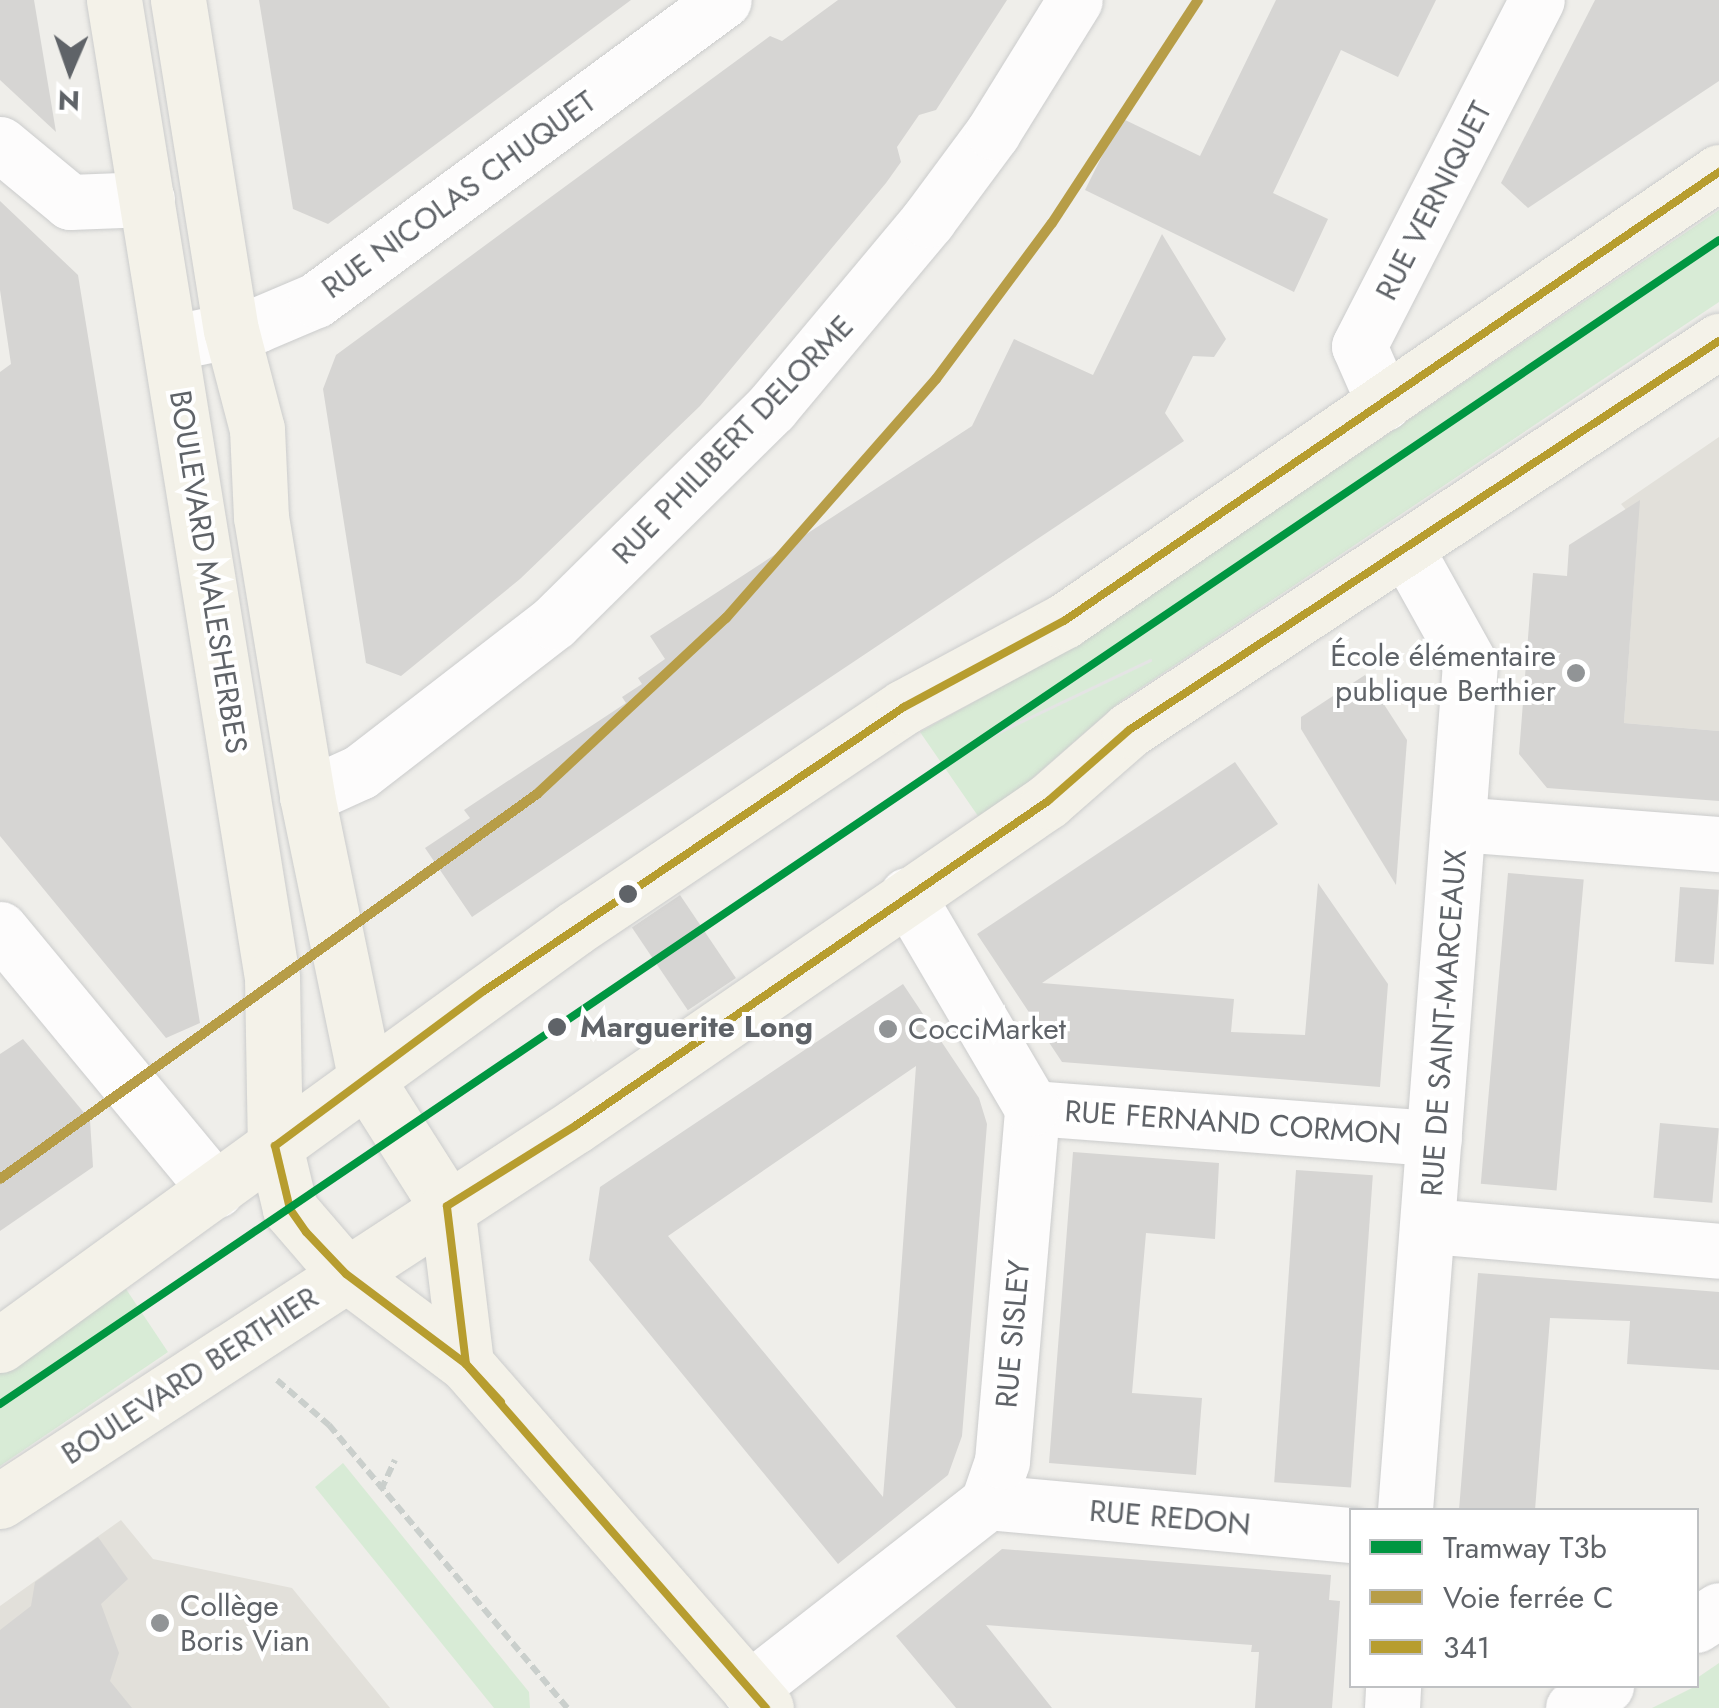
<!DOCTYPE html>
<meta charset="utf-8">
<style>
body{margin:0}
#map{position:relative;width:1719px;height:1708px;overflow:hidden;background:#efeeea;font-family:Jost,sans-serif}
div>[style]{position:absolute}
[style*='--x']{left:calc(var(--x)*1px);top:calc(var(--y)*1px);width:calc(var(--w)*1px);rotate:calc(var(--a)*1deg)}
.education>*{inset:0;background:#e2e0da}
.green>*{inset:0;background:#d8ebd6}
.building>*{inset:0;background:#d6d5d3;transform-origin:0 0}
.path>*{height:6px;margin-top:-3px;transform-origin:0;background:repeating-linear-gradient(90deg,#cacfcc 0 10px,transparent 0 15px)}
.roads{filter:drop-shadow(0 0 2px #cbcccc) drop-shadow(0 0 2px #cbcccc)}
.minor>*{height:55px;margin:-27.5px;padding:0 27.5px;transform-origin:27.5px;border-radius:27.5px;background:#fdfcfc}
.major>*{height:55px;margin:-27.5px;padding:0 27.5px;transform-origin:27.5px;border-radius:27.5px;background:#f4f2e9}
.tram>*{height:2.5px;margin:-1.25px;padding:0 1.25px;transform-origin:1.25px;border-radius:1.25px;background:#e4e4e4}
.bus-1>*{height:8px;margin:-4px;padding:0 4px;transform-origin:4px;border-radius:4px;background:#b79d2f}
.rail-1>*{height:10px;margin:-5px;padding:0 5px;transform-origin:5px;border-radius:5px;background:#b79d47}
.tram-1>*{height:8px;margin:-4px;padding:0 4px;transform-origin:4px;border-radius:4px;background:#009641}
.dots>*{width:28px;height:28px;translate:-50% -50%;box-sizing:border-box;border:5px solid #fff;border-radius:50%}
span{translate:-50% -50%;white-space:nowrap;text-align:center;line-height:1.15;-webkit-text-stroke:8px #fff;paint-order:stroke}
.street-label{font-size:30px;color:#5f6368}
.poi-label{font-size:30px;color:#5f6368}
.right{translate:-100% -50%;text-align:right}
.left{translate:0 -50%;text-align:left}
.stop-label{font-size:30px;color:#5f6368;font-weight:700}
.legend{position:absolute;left:1349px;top:1508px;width:350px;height:180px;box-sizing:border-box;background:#fff;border:2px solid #bfc1c3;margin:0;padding:12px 18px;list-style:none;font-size:30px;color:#5f6368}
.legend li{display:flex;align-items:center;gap:20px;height:50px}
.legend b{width:50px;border:2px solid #bfc1c3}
.north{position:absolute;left:20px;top:20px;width:100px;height:100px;-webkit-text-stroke:8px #fff;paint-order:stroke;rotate:182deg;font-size:28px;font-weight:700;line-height:40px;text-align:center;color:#5f6368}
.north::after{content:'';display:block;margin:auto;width:35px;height:45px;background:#5f6368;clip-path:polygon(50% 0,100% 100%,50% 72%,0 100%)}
</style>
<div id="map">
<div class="education">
<div style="clip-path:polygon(1719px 437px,1719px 731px,1624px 723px,1638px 524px,1621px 504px)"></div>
<div style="clip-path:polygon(121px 1520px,153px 1559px,292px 1588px,390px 1708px,0 1708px,0 1606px)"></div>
</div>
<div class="green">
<div style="clip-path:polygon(1719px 210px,1719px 302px,1121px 701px,1012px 796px,978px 816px,920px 732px,1073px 647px)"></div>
<div style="clip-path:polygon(124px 1286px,168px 1352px,0 1466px,0 1370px)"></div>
<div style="clip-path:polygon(343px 1463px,529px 1692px,530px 1708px,494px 1708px,315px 1487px)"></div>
<div style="clip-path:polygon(1719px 1663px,1719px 1708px,1652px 1708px,1696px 1686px,1697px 1678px)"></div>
</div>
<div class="building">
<div style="clip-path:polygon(0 0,34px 0,56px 132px,0 80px)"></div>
<div style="clip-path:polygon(259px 0,631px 0,328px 224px,293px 209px)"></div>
<div style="clip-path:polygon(838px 0,1007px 0,936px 110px,919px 115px,897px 147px,901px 162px,886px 183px,700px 406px,520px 579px,401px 676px,366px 663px,323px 389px,336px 355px,770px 36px,782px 41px)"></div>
<div style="clip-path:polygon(1276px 0,1436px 0,1398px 77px,1341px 50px,1273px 193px,1328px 219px,1294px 292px,1085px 190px,1121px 118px,1200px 156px)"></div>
<div style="clip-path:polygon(1595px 0,1719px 0,1719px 81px,1528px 208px,1501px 183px)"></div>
<div style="clip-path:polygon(0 201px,78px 275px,200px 1023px,166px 1038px,0 836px,0 372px,11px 364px,0 290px)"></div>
<div style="clip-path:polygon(1162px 234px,1226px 339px,1214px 357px,1193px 356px,1165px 413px,1184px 441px,472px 917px,425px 848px,470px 818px,464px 810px,626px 703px,622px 697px,642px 684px,638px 678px,665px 659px,650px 636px,972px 426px,1014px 339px,1093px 375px)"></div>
<div style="clip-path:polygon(1640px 500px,1624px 723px,1719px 731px,1719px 801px,1547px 788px,1519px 754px,1533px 573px,1567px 576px,1569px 545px)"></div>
<div style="clip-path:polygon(1365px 675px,1407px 740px,1396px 885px,1301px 729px,1301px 717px)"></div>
<div style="clip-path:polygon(1235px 762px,1278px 824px,1042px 983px,1234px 999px,1231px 1032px,1305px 1035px,1318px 883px,1388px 984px,1380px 1087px,1062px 1062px,977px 934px)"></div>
<div style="left:1508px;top:873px;width:76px;height:312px;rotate:5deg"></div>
<div style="left:1680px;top:887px;width:39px;height:75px;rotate:4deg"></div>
<div style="left:680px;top:895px;width:100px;height:58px;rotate:56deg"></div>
<div style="clip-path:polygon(evenodd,903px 984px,979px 1098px,987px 1124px,962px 1436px,948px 1475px,838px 1564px,589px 1260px,600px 1187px,903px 984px,916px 1066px,898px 1313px,883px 1497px,668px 1236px,916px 1066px)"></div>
<div style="clip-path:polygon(23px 1039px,90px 1120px,93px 1167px,0 1231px,0 1054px)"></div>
<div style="left:1660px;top:1123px;width:59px;height:75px;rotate:5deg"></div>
<div style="clip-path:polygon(1073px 1152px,1219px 1163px,1215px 1239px,1146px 1233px,1132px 1393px,1202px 1398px,1196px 1475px,1049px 1463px)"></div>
<div style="left:1296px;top:1170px;width:77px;height:313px;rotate:4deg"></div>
<div style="clip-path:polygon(1478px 1273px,1719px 1292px,1719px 1370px,1627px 1364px,1630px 1321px,1550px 1318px,1535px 1510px,1459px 1510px)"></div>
<div style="clip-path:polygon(98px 1537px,128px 1579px,101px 1604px,119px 1653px,110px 1681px,132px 1708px,0 1708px,0 1630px,31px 1606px,35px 1582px)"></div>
<div style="clip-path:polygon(1002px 1549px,1331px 1575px,1329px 1600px,1340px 1601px,1332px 1708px,1255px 1708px,1259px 1652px,1251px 1652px,1252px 1645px,986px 1625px,1052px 1708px,956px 1708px,896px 1636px)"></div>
</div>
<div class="path">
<div style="--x:277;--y:1380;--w:69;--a:40.9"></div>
<div style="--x:329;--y:1425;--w:370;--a:49.9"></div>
<div style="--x:381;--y:1490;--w:33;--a:-65"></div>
</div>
<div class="roads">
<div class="minor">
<div style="--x:0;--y:144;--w:91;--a:39.6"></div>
<div style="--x:70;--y:202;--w:77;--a:-2.2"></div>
<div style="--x:170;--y:343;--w:89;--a:-11.7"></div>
<div style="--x:257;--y:325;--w:64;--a:-23"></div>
<div style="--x:316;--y:300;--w:506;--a:-36.33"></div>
<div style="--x:1384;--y:403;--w:62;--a:-113.7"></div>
<div style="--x:1359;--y:346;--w:389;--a:-62.8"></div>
<div style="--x:307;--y:796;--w:58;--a:-24.4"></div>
<div style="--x:360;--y:772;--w:245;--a:-37.7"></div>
<div style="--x:554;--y:622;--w:305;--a:-44.6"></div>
<div style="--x:771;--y:408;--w:245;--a:-50.1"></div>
<div style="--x:928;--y:220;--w:109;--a:-53.5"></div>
<div style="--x:993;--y:132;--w:155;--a:-58.2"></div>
<div style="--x:1458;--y:824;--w:262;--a:4.4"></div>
<div style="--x:0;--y:929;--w:339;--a:50.4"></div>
<div style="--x:1032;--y:1108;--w:403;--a:4.3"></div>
<div style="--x:1430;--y:1226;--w:290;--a:4.9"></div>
<div style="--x:988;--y:1502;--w:365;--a:5.2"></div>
<div style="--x:1405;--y:1510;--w:848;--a:-85.61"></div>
<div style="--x:1470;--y:664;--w:129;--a:-119.1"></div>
<div style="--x:1696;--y:1625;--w:27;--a:-33"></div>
<div style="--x:749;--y:1689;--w:303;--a:-38"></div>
<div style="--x:988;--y:1502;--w:43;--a:-71.1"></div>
<div style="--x:1002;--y:1461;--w:354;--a:-85.1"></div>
<div style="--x:1032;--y:1108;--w:247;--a:-120.4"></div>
<div style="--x:1392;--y:1708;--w:22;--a:-87"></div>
<div style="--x:1573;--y:1708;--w:40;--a:-34"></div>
</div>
<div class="major">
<div style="--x:114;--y:0;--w:991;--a:80.82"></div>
<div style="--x:272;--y:978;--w:168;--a:89"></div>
<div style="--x:275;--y:1146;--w:65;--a:76.6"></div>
<div style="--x:290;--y:1209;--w:86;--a:49.3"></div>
<div style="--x:346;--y:1274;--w:150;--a:36.9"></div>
<div style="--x:466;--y:1364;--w:456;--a:48.9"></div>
<div style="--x:178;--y:0;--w:334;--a:80.9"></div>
<div style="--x:231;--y:330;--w:102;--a:75.3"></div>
<div style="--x:257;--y:429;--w:88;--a:87.4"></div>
<div style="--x:261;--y:517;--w:283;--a:80.6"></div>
<div style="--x:307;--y:796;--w:287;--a:78.3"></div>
<div style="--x:365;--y:1077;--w:153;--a:57.6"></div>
<div style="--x:447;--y:1206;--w:159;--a:83.1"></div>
<div style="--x:0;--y:1345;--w:710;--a:-35.95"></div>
<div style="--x:575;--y:928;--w:396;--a:-33.9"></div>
<div style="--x:904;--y:707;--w:182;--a:-28.3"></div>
<div style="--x:1064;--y:621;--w:794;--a:-34.43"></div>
<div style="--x:0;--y:1501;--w:686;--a:-33.11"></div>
<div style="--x:575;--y:1126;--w:574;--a:-34.49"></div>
<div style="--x:1048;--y:801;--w:108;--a:-41.2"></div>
<div style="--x:1129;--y:730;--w:707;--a:-33.4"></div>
</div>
</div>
<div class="tram">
<div style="--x:974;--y:744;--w:195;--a:-25.5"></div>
</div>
<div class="bus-1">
<div style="--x:501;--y:1402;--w:52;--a:-132.6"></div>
<div style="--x:466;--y:1364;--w:159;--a:-96.9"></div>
<div style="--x:447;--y:1206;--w:151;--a:-32"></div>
<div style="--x:575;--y:1126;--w:574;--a:-34.49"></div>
<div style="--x:1048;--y:801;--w:108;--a:-41.2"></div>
<div style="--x:1129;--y:730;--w:707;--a:-33.4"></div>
<div style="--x:766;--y:1708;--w:456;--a:-131.1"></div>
<div style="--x:466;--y:1364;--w:150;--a:-143.1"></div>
<div style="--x:346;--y:1274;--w:58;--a:-133.6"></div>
<div style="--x:306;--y:1232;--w:28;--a:-125"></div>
<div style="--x:290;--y:1209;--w:65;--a:-103.4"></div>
<div style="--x:275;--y:1146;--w:260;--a:-36.6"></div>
<div style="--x:484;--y:991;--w:507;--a:-34.07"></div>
<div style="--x:904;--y:707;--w:182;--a:-28.3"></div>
<div style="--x:1064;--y:621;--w:794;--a:-34.43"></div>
</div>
<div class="rail-1">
<div style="--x:0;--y:1179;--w:661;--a:-35.64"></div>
<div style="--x:537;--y:794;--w:258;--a:-43"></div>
<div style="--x:726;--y:618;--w:318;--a:-48.7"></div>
<div style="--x:936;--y:379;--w:194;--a:-53.4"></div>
<div style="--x:1052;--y:223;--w:267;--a:-56.8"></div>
</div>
<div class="tram-1">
<div style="--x:0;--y:1404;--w:2076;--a:-34.1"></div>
</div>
<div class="dots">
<div style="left:1576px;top:673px;background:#919496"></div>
<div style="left:628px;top:894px;background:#5f6368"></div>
<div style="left:557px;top:1027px;background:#5f6368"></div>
<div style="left:888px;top:1029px;background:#919496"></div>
<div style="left:160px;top:1623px;background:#919496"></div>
</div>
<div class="street-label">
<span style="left:459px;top:195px;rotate:-36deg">RUE NICOLAS CHUQUET</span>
<span style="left:1434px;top:201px;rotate:-63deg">RUE VERNIQUET</span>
<span style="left:733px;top:440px;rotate:-46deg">RUE PHILIBERT DELORME</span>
<span style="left:208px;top:572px;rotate:81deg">BOULEVARD MALESHERBES</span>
<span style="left:1444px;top:1023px;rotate:-86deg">RUE DE SAINT-MARCEAUX</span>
<span style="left:1233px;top:1123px;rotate:4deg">RUE FERNAND CORMON</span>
<span style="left:1013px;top:1334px;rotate:-85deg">RUE SISLEY</span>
<span style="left:190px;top:1376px;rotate:-33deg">BOULEVARD BERTHIER</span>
<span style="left:1170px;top:1518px;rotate:5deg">RUE REDON</span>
</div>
<div class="poi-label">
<span class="right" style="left:1556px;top:673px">École élémentaire<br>publique Berthier</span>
<span class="left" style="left:908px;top:1029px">CocciMarket</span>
<span class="left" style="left:180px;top:1623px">Collège<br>Boris Vian</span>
</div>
<div class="stop-label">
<span class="left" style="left:580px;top:1027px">Marguerite Long</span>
</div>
<ul class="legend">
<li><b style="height:12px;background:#009641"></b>Tramway T3b</li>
<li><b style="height:12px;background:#b79d47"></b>Voie ferrée C</li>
<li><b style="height:12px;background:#b79d2f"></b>341</li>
</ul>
<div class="north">N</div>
</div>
